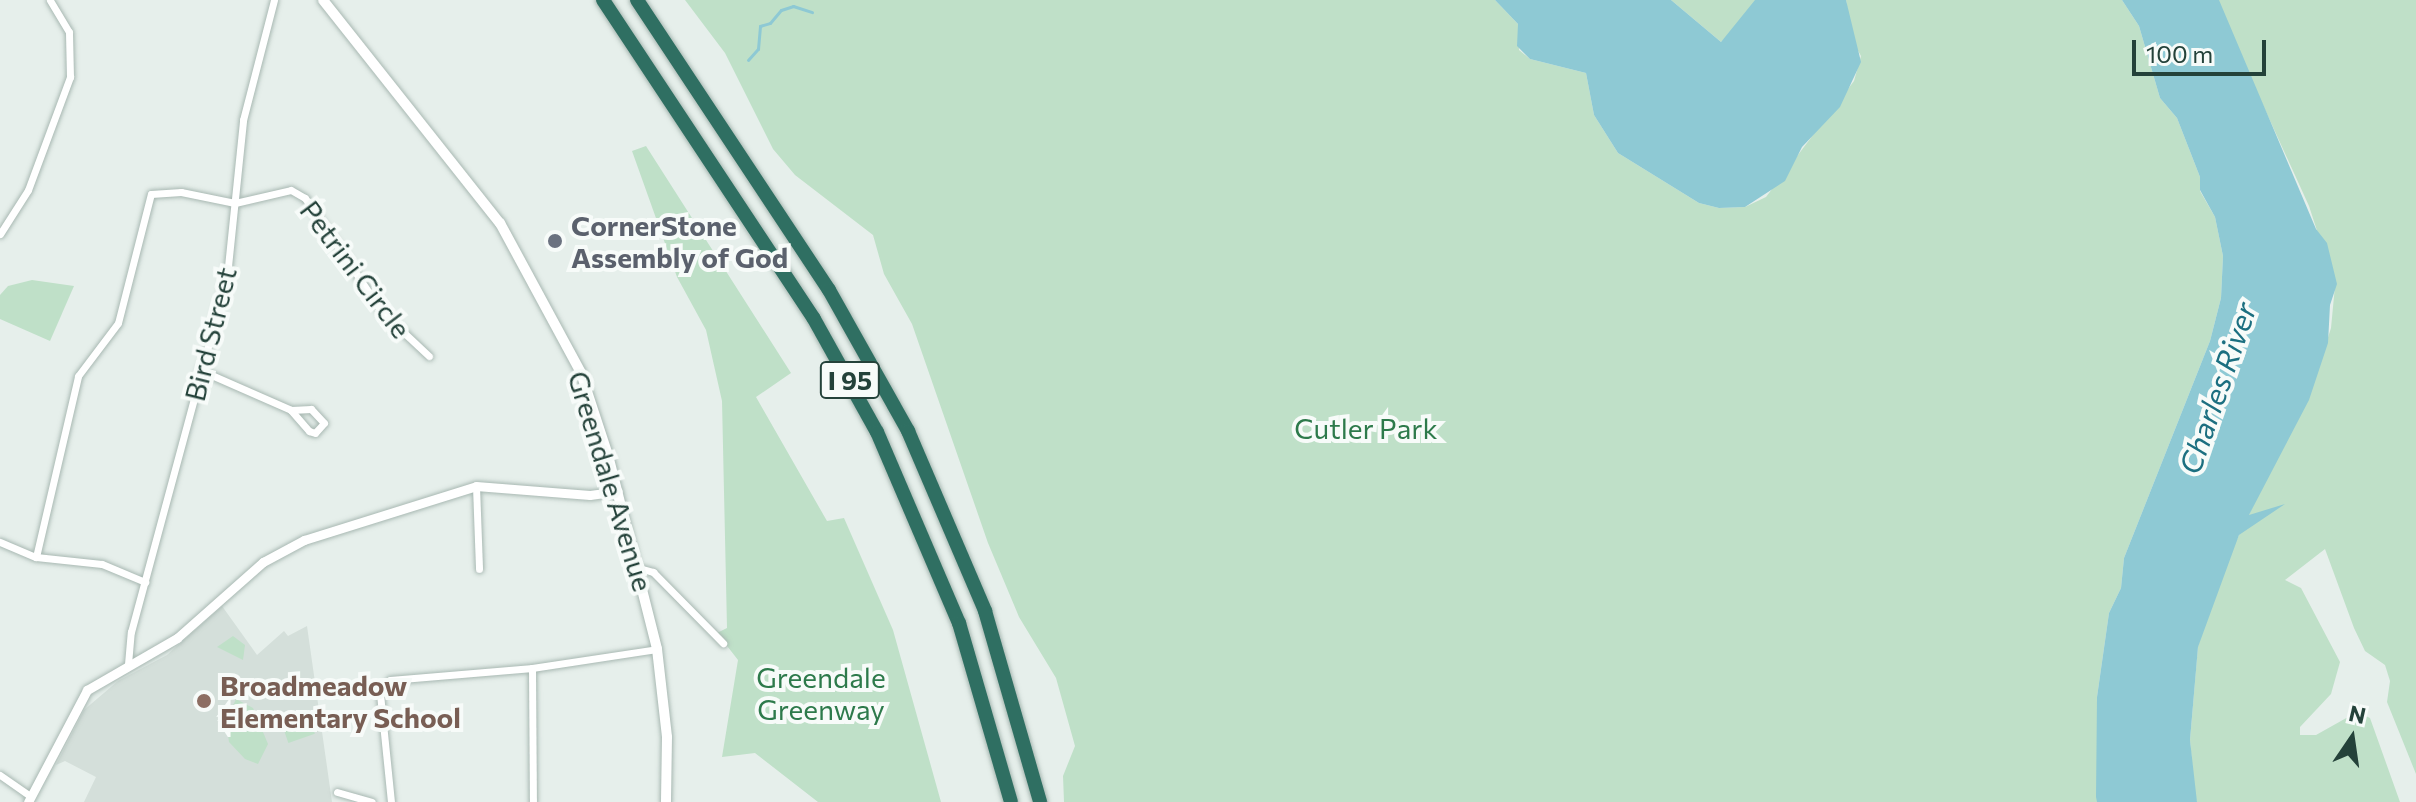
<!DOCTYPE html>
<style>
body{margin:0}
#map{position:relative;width:2416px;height:802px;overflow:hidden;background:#e6efeb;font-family:Commissioner,sans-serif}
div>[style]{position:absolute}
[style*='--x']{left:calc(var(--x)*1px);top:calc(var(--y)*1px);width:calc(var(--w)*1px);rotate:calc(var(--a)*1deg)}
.built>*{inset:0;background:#d4dfda}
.green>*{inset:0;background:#bfe0c8;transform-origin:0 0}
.water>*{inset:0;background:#8ec9d4}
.stream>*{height:3px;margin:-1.5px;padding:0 1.5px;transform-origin:1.5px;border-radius:1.5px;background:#8ec9d4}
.roads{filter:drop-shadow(0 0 2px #a8b8b2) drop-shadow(0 0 2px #a8b8b2)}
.minor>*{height:7px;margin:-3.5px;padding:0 3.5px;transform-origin:3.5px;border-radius:3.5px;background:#fff}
.tertiary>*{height:9px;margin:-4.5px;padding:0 4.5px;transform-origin:4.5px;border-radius:4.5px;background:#fff}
.secondary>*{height:10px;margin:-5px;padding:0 5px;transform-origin:5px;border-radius:5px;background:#fff}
.motorway>*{height:14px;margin:-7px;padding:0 7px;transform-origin:7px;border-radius:7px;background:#2f6f62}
.dots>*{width:22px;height:22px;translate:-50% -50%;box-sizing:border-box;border:4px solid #f7fbf9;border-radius:50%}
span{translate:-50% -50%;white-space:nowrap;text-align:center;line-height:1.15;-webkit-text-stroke:8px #f7fbf9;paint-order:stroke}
.shield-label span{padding:2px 6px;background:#f7fbf9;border:2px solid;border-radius:6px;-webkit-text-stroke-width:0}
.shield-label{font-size:26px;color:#24423a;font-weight:700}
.worship-label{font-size:28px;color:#5b616d;font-weight:700}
.left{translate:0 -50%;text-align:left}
.street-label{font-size:28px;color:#24423a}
.park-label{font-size:28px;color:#2d7a4b}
.education-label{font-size:28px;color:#785e54;font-weight:700}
.water-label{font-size:30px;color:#1c6f80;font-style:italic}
.north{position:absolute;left:2312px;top:698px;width:80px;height:80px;-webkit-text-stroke:6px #f7fbf9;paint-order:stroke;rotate:13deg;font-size:22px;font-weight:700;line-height:32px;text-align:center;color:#24423a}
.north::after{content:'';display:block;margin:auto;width:28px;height:36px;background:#24423a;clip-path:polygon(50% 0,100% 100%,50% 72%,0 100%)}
.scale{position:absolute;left:2132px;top:40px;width:134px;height:36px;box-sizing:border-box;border:4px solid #24423a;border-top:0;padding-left:10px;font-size:24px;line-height:28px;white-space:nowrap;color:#24423a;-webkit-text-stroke:6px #f7fbf9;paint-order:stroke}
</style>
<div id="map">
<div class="built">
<div style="clip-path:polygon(222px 606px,257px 655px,284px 631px,288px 636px,307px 626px,332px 802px,84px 802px,96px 777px,65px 761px,56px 765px,84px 710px,118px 681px,167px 655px)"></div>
</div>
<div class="green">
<div style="clip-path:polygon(685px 0,1495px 0,1518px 24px,1519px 50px,1530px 59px,1586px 73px,1594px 115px,1618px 153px,1699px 203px,1719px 208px,1745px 207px,1766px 197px,1854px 81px,1861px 56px,1852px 40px,1846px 0,2122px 0,2139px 26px,2160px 98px,2177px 118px,2200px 177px,2200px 191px,2215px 217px,2223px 256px,2221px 298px,2210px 341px,2124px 558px,2121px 588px,2109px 613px,2097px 697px,2097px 802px,1064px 802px,1063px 776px,1075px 746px,1056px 678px,1019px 617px,988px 543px,912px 324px,884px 274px,873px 235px,795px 175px,773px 149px,725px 53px)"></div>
<div style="clip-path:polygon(1671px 0,1757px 0,1748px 17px,1721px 42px)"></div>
<div style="clip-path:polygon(2215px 0,2416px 0,2416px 774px,2387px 702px,2390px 681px,2385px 665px,2365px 651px,2354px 628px,2325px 549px,2285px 580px,2301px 588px,2340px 662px,2331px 694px,2300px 727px,2300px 735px,2316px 735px,2357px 712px,2370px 718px,2400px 802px,2197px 802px,2195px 797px,2190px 740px,2198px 646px,2221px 572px,2314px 381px,2331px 328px,2335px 286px,2309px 206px)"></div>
<div style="clip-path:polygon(646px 146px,791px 373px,756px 397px,827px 521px,844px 518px,893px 630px,941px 802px,818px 802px,755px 753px,722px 757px,738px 660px,717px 633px,727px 628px,722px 401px,706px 330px,677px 277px,632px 151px)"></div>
<div style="clip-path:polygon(32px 280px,74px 286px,50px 341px,0 319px,0 295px,8px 286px)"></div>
<div style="clip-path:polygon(233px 636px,245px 645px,243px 660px,217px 647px)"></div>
<div style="clip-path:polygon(236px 699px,253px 708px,268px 744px,258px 764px,245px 759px,229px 742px,226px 721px)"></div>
<div style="left:308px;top:714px;width:21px;height:28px;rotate:71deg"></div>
</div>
<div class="water">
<div style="clip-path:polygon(1495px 0,1671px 0,1721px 42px,1755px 0,1846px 0,1861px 62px,1840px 107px,1802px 147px,1785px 181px,1745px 207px,1719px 208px,1699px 203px,1618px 153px,1594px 115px,1586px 73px,1530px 59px,1517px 46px,1518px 24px)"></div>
<div style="clip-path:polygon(2122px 0,2219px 0,2316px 229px,2327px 243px,2337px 284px,2330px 305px,2328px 343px,2309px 400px,2249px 515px,2285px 504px,2239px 535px,2198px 647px,2190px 740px,2197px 802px,2097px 802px,2096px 797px,2097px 697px,2109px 613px,2121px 588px,2124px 558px,2210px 341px,2221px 298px,2223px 256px,2215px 217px,2200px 190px,2200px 177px,2177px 118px,2160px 98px,2139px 26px)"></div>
</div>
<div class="stream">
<div style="--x:748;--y:60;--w:15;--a:-48"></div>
<div style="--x:758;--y:49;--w:23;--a:-85"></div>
<div style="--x:760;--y:26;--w:10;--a:-17"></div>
<div style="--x:770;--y:23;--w:17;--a:-50"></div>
<div style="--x:781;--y:10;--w:13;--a:-18"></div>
<div style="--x:793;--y:6;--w:20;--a:18"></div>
</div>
<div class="roads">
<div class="minor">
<div style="--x:0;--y:234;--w:52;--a:-57.5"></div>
<div style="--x:28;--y:190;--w:121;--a:-69.6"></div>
<div style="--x:70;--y:77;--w:45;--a:-91.3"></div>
<div style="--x:69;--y:32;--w:37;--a:-121"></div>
<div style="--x:200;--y:370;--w:99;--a:23.7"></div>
<div style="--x:291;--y:410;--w:20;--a:-3"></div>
<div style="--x:311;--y:409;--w:19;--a:47"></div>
<div style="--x:324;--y:423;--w:13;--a:132"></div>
<div style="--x:315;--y:433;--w:6;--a:-162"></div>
<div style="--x:309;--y:431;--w:28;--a:-131"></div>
<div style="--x:476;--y:486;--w:83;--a:87.9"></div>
<div style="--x:0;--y:542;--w:39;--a:23"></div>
<div style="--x:36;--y:557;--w:66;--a:6.1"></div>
<div style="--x:102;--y:564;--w:47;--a:22.7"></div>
<div style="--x:36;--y:557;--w:186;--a:-76.9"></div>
<div style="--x:78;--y:376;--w:66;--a:-53"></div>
<div style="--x:118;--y:323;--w:133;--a:-75.7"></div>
<div style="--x:151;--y:194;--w:30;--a:-4"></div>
<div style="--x:181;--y:192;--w:55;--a:11.5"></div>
<div style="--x:235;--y:203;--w:57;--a:-13.1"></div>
<div style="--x:291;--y:190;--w:16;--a:30"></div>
<div style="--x:305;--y:198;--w:139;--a:55.9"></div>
<div style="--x:383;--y:313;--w:63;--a:43.1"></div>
<div style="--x:639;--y:568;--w:15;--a:16"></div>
<div style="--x:653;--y:572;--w:100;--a:45.4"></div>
<div style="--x:128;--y:664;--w:32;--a:-85"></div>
<div style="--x:131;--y:632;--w:369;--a:-74.9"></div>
<div style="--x:227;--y:276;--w:157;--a:-84.1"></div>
<div style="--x:243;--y:120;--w:124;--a:-75.5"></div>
<div style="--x:532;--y:668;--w:134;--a:89.6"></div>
<div style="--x:0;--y:775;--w:37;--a:35"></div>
<div style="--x:337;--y:792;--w:36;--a:16"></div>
<div style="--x:391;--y:802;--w:109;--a:-95.8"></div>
<div style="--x:380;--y:694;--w:17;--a:-54"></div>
<div style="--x:390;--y:680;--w:143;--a:-4.8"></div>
<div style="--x:532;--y:668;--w:126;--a:-8.6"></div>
</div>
<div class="tertiary">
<div style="--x:28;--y:802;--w:127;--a:-62.2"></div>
<div style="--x:87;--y:690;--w:104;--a:-30"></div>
<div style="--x:177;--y:638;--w:115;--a:-41.5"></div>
<div style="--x:263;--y:562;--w:47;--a:-28.2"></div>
<div style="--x:304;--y:540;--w:180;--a:-17.4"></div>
<div style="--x:476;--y:486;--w:114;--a:4.5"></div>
<div style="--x:590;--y:495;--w:28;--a:-8"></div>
</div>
<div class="secondary">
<div style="--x:323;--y:0;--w:285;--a:51.6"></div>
<div style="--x:500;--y:223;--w:170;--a:61.6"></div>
<div style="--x:581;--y:373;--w:86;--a:71.8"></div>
<div style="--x:608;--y:455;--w:200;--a:75.8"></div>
<div style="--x:657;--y:649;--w:89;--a:83.5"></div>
<div style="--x:667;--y:737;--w:65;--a:90.9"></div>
</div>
<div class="motorway">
<div style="--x:603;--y:0;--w:382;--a:56.5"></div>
<div style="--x:814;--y:319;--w:129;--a:60.9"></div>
<div style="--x:877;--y:432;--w:208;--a:66.8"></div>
<div style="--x:959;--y:623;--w:186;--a:73.8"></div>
<div style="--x:637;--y:0;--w:348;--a:56.5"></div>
<div style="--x:829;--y:290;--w:162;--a:60.7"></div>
<div style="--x:908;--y:431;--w:196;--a:66.8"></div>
<div style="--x:985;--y:611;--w:199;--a:73.9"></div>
</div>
</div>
<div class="dots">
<div style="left:555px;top:241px;background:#6b7280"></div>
<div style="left:204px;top:701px;background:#8d6e63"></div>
</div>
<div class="shield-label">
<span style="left:850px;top:380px">I 95</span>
</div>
<div class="worship-label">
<span class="left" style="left:571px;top:241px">CornerStone<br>Assembly of God</span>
</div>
<div class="street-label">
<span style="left:356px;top:269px;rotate:53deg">Petrini Circle</span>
<span style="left:210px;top:334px;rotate:-76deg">Bird Street</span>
<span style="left:611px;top:481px;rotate:73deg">Greendale Avenue</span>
</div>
<div class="park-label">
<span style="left:1366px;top:428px">Cutler Park</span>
<span style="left:821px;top:693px">Greendale<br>Greenway</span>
</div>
<div class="education-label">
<span class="left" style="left:220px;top:701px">Broadmeadow<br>Elementary School</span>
</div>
<div class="water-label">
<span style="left:2217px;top:388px;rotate:-71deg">Charles River</span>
</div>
<div class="north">N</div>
<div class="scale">100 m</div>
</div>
